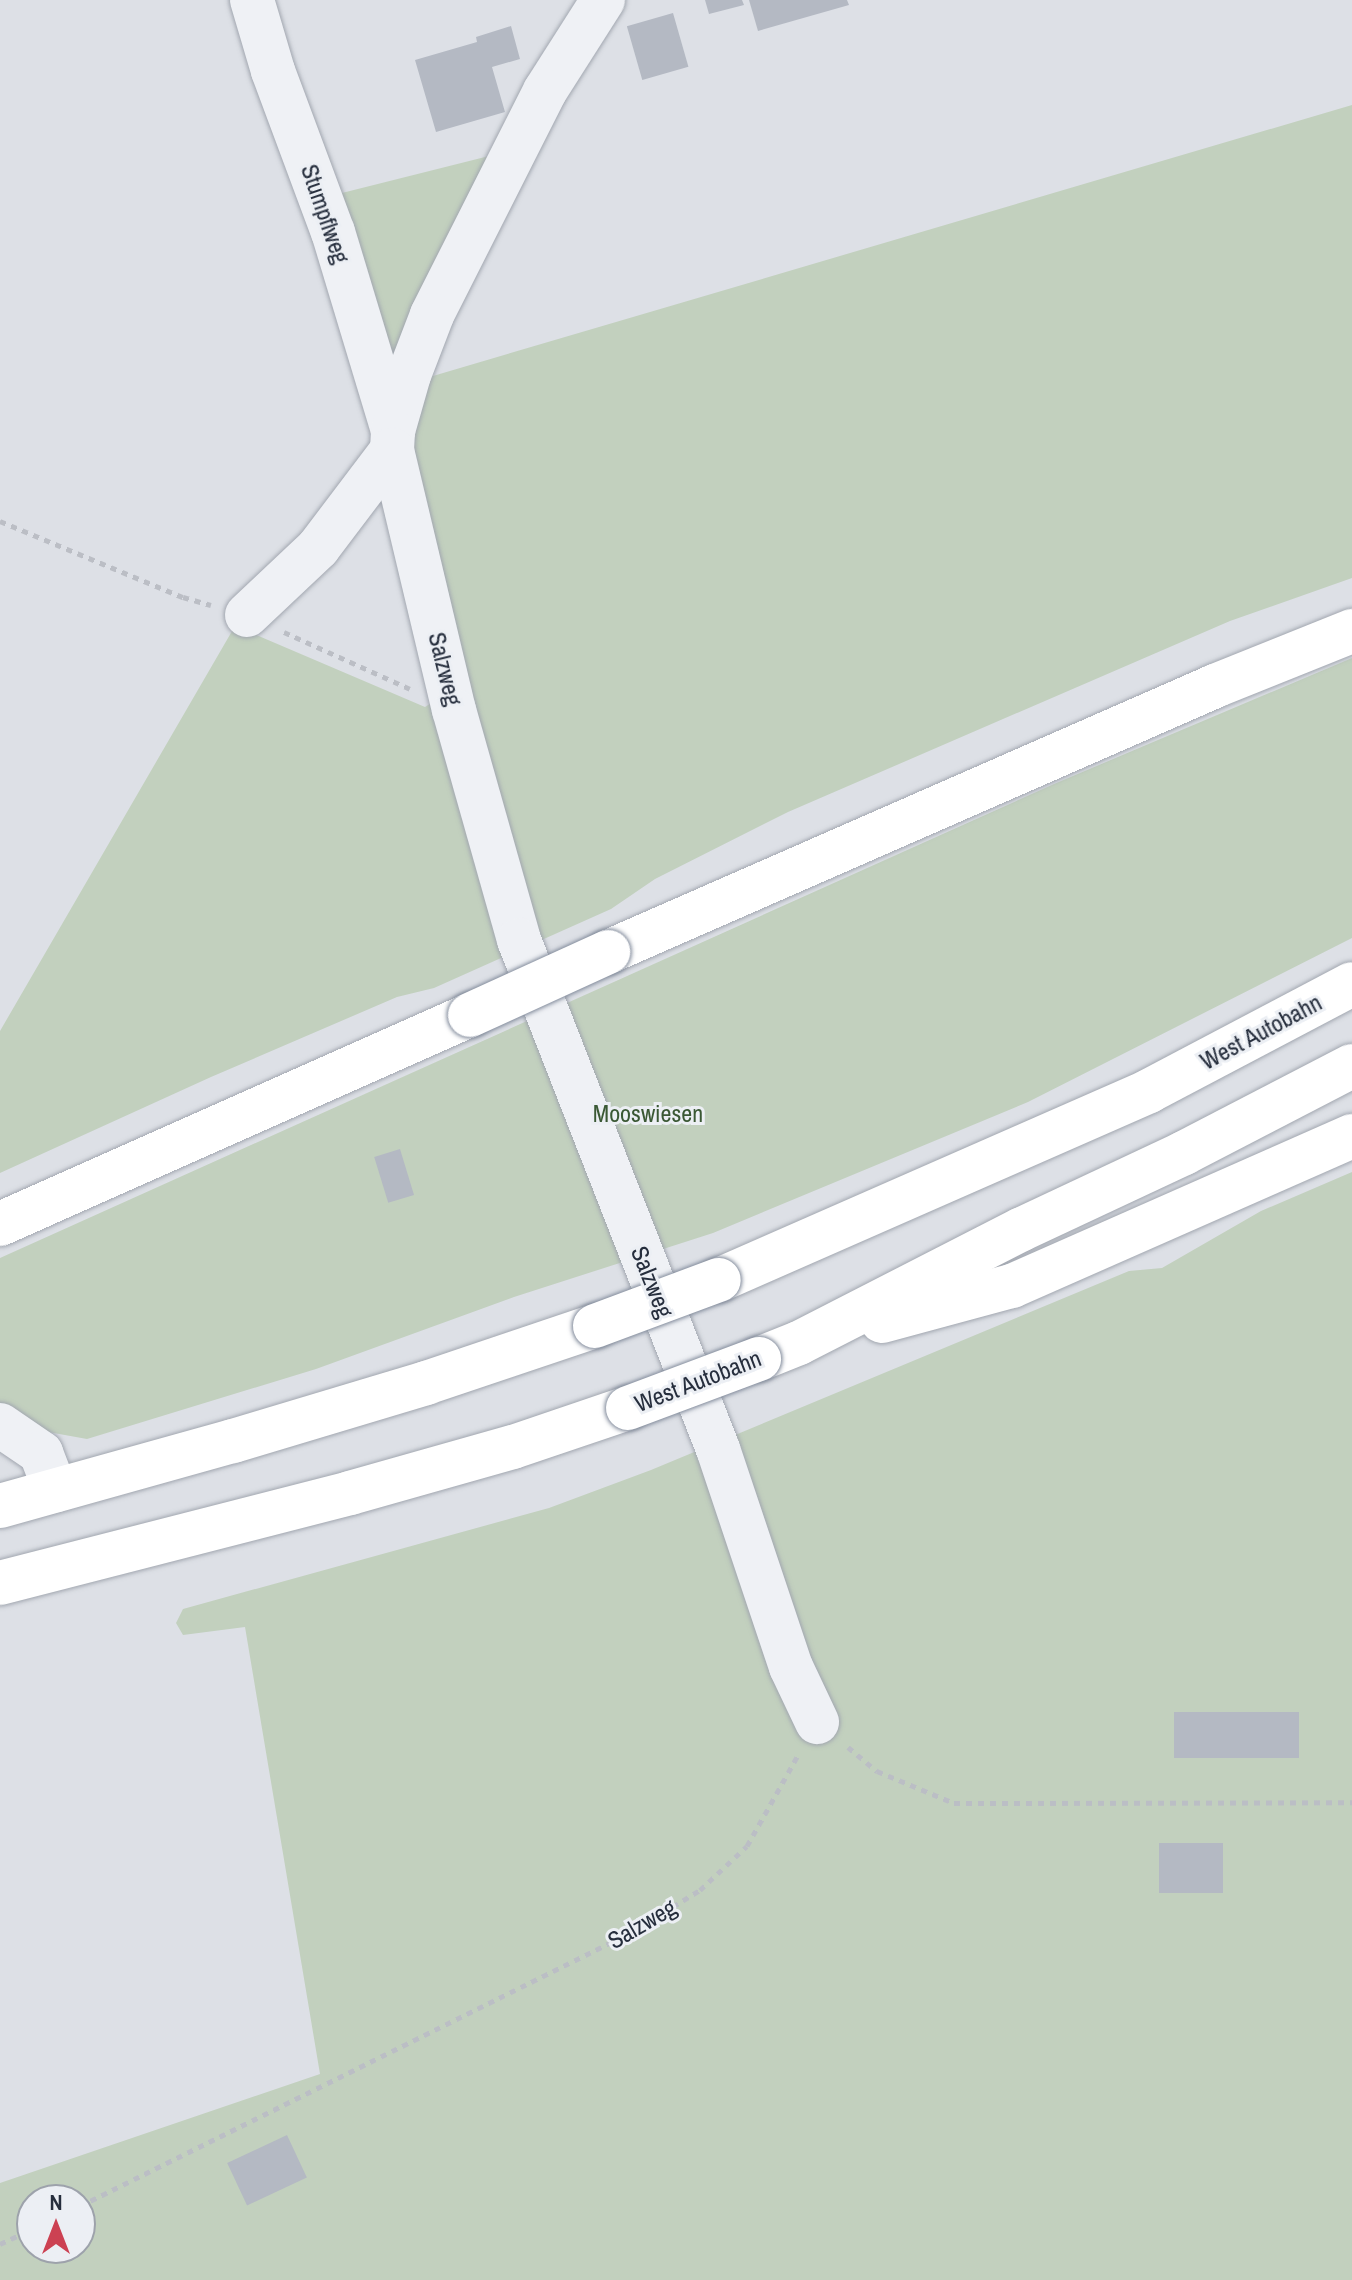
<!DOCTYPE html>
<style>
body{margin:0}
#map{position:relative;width:1352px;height:2280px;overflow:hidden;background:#dde0e6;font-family:"Archivo Narrow",sans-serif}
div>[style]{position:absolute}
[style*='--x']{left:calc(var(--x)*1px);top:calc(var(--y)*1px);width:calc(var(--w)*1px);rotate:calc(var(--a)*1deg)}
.green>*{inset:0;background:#c2d0be}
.building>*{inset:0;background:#b4b9c3;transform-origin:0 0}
.path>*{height:5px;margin-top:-2.5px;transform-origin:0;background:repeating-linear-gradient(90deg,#bbbec5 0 6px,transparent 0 12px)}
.roads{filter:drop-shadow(0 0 2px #a2a7b0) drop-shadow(0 0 2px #a2a7b0)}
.minor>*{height:44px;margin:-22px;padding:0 22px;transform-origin:22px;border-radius:22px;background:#eff1f5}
.highway>*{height:44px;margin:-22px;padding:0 22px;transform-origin:22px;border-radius:22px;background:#fff}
.bridges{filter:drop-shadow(0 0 2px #848d9d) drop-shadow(0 0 2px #848d9d)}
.highway-bridge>*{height:44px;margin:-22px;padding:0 22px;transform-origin:22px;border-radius:22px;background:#fff}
span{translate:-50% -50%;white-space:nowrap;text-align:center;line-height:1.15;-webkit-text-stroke:6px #eceff4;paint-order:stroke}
.street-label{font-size:24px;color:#262e3d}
.park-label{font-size:24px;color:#3a5834}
.north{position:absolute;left:16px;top:2184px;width:80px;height:80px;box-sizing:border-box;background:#eceff4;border:2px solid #9da2ab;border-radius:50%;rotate:0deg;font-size:22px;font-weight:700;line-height:32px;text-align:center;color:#262e3d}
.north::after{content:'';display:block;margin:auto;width:28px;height:36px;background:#cc4152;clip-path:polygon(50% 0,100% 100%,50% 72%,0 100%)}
</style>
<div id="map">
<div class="green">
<div style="clip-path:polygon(1352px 105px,1352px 578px,1230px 621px,788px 812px,655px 879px,611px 909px,434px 988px,397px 997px,211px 1077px,0 1173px,0 1031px,235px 626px,425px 707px,457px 687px,408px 462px,416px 381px)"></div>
<div style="clip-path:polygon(501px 153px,391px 392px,330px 196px)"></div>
<div style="clip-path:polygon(1352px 658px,1352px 938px,1028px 1102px,713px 1233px,514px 1297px,316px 1369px,87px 1439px,26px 1428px,0 1409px,0 1258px,1054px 784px)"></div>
<div style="clip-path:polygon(evenodd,1352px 1172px,1352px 2280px,0 2280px,0 2183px,320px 2074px,245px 1627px,183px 1635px,176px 1623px,183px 1609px,549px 1508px,651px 1470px,1129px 1271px,1162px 1268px,1261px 1211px,1352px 1172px,32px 2200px,80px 2200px,80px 2248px,32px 2248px,32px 2200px)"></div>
</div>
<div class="building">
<div style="clip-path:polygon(705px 0,742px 0,744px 5px,709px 14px)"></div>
<div style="clip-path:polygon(749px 0,847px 0,849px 5px,758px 31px)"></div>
<div style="left:673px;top:13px;width:56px;height:48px;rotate:74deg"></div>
<div style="clip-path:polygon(511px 26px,520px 59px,492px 67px,505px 112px,436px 132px,415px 60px,477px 42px,476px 37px)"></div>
<div style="left:400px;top:1149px;width:48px;height:27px;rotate:73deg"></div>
<div style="left:1174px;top:1712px;width:125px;height:46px"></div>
<div style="left:1159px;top:1843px;width:64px;height:50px"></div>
<div style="left:287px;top:2135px;width:47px;height:66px;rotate:65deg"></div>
</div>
<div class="path">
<div style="--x:0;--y:521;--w:198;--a:22.6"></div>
<div style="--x:183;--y:597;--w:29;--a:16"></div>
<div style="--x:284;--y:632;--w:138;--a:24.3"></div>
<div style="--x:848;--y:1747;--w:38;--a:40"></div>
<div style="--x:877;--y:1771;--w:83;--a:22.6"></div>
<div style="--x:954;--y:1803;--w:398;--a:-0.1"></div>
<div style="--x:80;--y:2206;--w:616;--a:-26.4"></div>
<div style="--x:632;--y:1932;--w:80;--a:-31.7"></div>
<div style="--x:700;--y:1890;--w:64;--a:-43.1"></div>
<div style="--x:747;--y:1846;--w:104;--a:-60.7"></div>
<div style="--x:0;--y:2244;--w:35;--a:-25"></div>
</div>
<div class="roads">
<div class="minor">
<div style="--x:252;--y:0;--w:74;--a:73.5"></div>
<div style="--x:273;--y:71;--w:172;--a:69.6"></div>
<div style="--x:333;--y:232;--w:208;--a:73.2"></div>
<div style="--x:603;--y:0;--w:108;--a:122.5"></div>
<div style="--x:545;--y:91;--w:251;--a:116.8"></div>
<div style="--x:432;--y:315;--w:64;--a:111"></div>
<div style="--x:409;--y:375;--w:58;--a:105.9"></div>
<div style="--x:393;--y:431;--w:19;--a:93"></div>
<div style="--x:392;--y:450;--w:267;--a:76.6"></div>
<div style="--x:454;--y:710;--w:239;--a:74.2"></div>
<div style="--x:519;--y:940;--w:547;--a:68.65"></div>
<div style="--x:718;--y:1449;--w:230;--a:71.5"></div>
<div style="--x:791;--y:1667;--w:61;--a:64.7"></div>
<div style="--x:247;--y:615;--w:98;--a:-43.3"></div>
<div style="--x:318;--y:548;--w:123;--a:-52.9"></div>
<div style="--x:0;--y:1425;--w:50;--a:34.3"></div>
<div style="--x:41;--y:1453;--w:40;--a:69"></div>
</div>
<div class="highway">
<div style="--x:608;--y:952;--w:663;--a:-23.66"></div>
<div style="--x:1215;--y:686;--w:148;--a:-21.9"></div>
<div style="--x:0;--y:1224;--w:514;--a:-23.97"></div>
<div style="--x:719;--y:1280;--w:470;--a:-23.7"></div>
<div style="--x:1149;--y:1091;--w:229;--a:-27.8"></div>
<div style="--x:882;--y:1321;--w:135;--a:-15.1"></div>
<div style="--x:1012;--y:1286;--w:372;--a:-23.8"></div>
<div style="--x:759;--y:1359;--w:43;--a:-21.8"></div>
<div style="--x:799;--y:1343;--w:250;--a:-27.1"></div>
<div style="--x:1022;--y:1229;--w:179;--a:-25.1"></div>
<div style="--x:1184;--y:1153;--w:189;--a:-27.4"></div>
<div style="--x:0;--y:1506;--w:242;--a:-15.6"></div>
<div style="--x:233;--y:1441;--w:202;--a:-16.7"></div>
<div style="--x:426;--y:1383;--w:178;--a:-18.6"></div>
<div style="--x:0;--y:1583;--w:361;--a:-14.4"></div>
<div style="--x:350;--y:1493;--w:169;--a:-15.8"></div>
<div style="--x:513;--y:1447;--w:121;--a:-18.7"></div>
</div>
</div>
<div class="bridges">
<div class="highway-bridge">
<div style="--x:470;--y:1015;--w:152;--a:-24.5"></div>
<div style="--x:595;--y:1326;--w:132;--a:-20.4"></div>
<div style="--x:628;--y:1408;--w:140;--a:-20.5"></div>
</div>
</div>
<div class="street-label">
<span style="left:325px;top:214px;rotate:71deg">Stumpflweg</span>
<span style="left:445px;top:669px;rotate:76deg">Salzweg</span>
<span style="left:1261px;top:1032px;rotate:-28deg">West Autobahn</span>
<span style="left:652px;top:1282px;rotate:68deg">Salzweg</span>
<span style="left:698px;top:1381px;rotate:-21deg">West Autobahn</span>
<span style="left:642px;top:1924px;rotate:-30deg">Salzweg</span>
</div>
<div class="park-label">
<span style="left:648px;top:1114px">Mooswiesen</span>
</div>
<div class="north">N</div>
</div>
